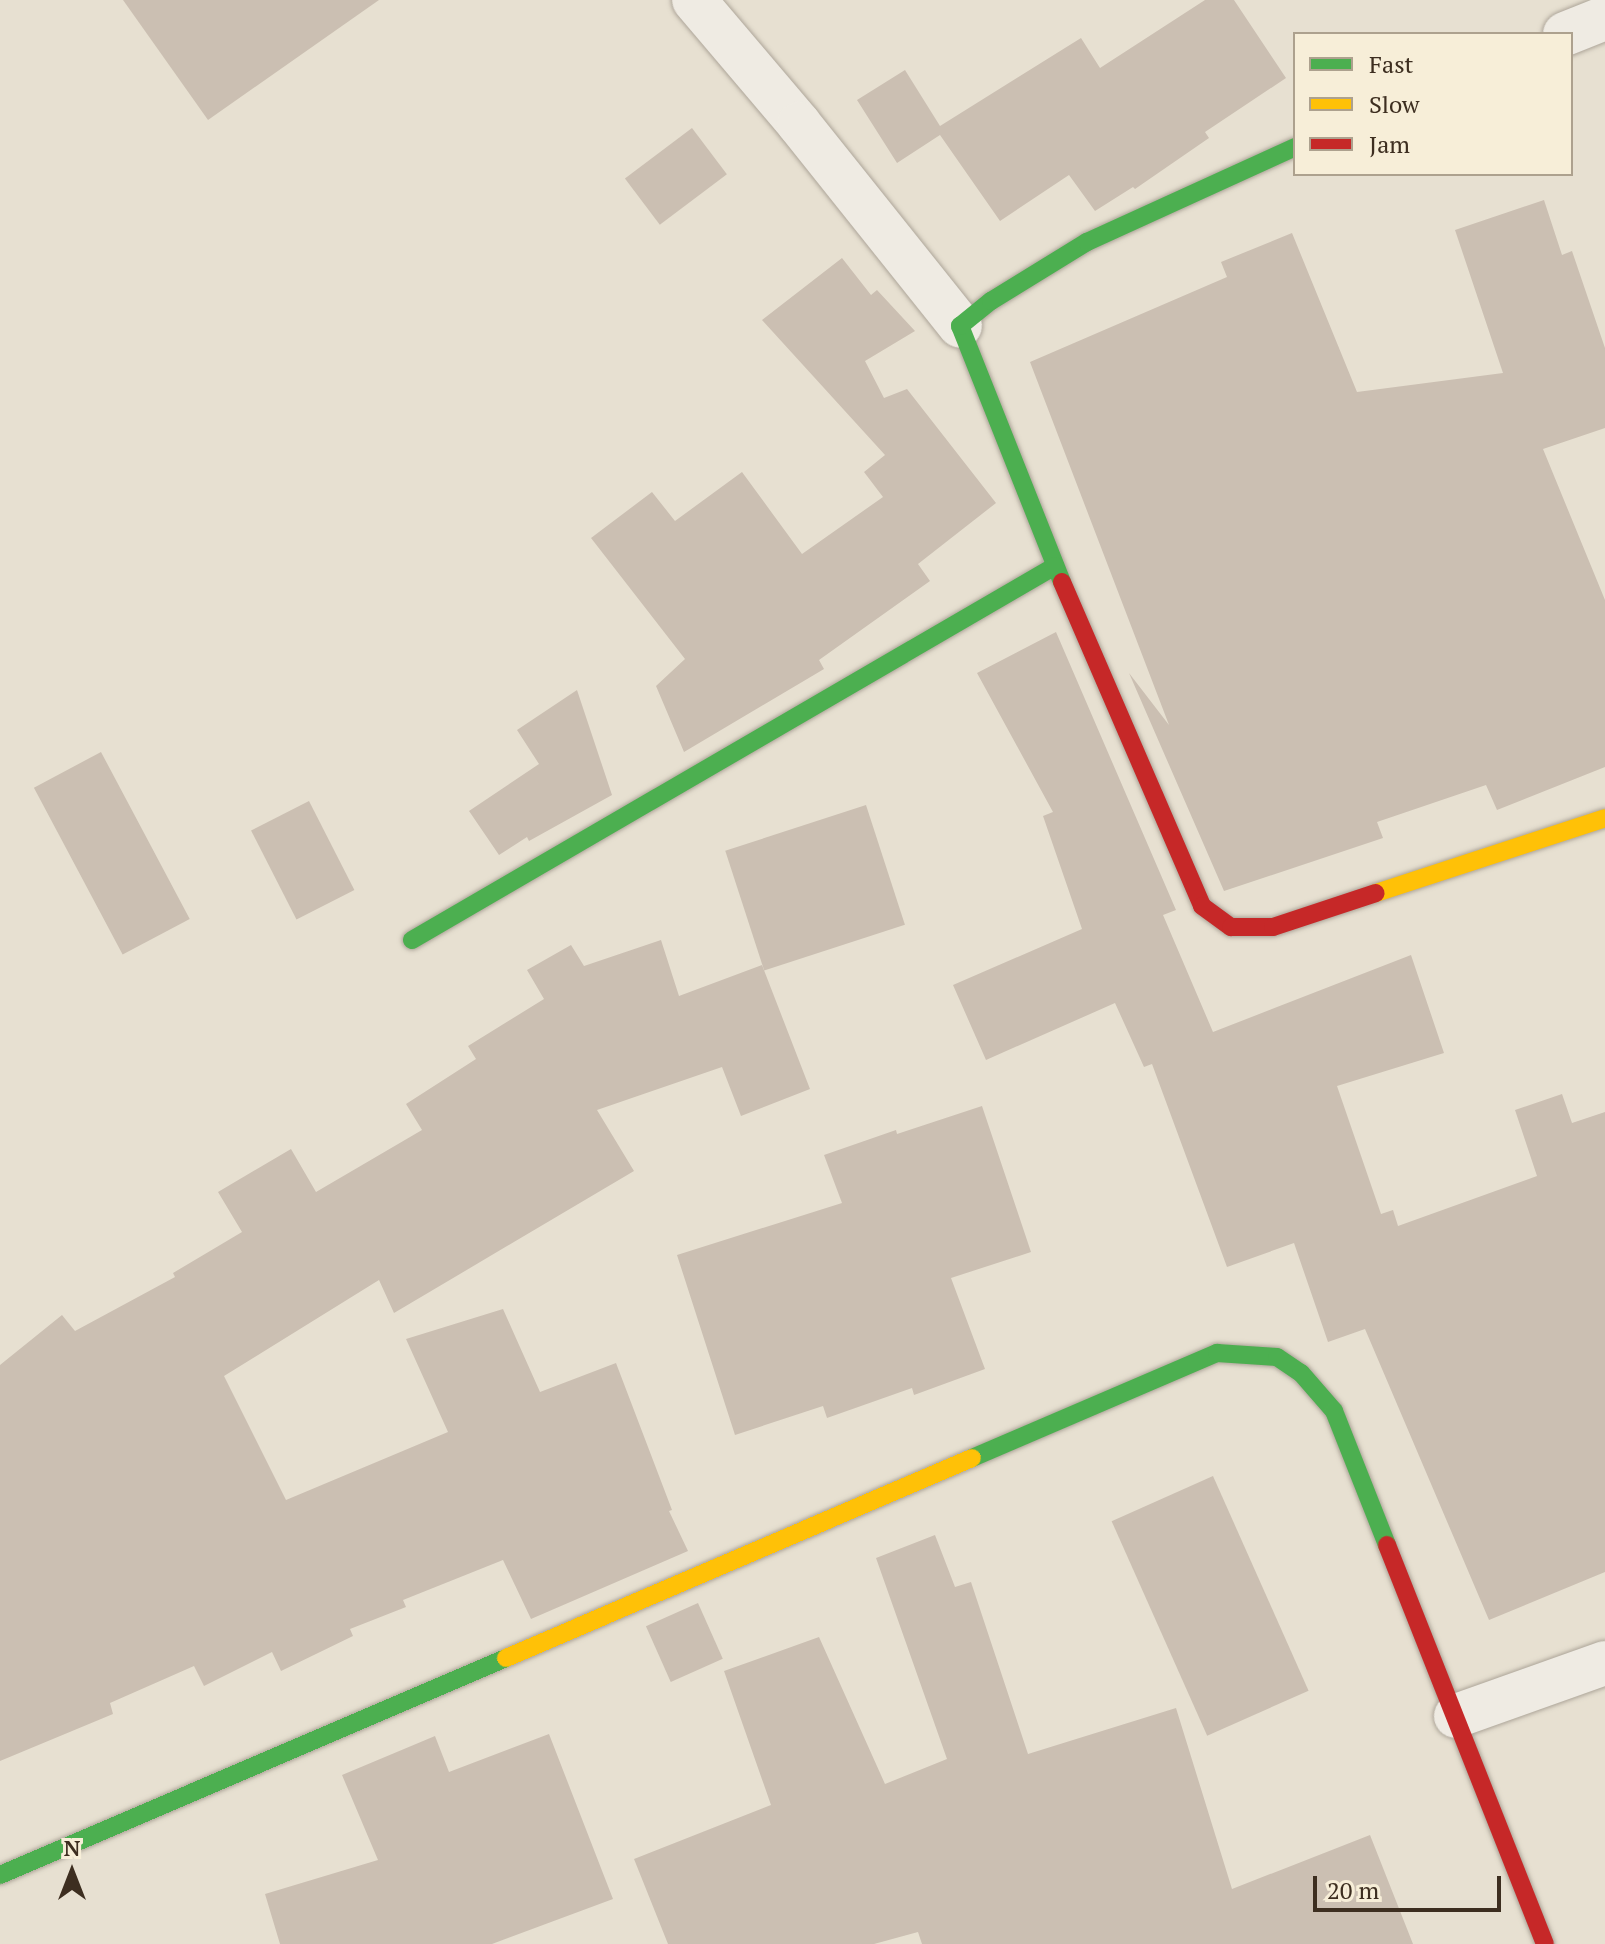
<!DOCTYPE html>
<style>
body{margin:0}
#map{position:relative;width:1605px;height:1944px;overflow:hidden;background:#e7e0d1;font-family:"PT Serif",serif}
div>[style]{position:absolute}
[style*='--x']{left:calc(var(--x)*1px);top:calc(var(--y)*1px);width:calc(var(--w)*1px);rotate:calc(var(--a)*1deg)}
.building>*{inset:0;background:#cbbfb2;transform-origin:0 0}
.roads{filter:drop-shadow(0 0 2px #ada599) drop-shadow(0 0 2px #ada599)}
.street>*{height:44px;margin:-22px;padding:0 22px;transform-origin:22px;border-radius:22px;background:#efebe3}
.fast>*{height:18px;margin:-9px;padding:0 9px;transform-origin:9px;border-radius:9px;background:#4caf50}
.slow>*{height:18px;margin:-9px;padding:0 9px;transform-origin:9px;border-radius:9px;background:#ffc107}
.jam>*{height:18px;margin:-9px;padding:0 9px;transform-origin:9px;border-radius:9px;background:#c62828}
span{translate:-50% -50%;white-space:nowrap;text-align:center;line-height:1.15;-webkit-text-stroke:6px #f7eed8;paint-order:stroke}
.legend{position:absolute;left:1293px;top:32px;width:280px;height:144px;box-sizing:border-box;background:#f7eed8;border:2px solid #ada18e;margin:0;padding:10px 14px;list-style:none;font-size:24px;color:#3d2e20}
.legend li{display:flex;align-items:center;gap:16px;height:40px}
.legend b{width:40px;border:2px solid #ada18e}
.north{position:absolute;left:32px;top:1832px;width:80px;height:80px;-webkit-text-stroke:6px #f7eed8;paint-order:stroke;rotate:0deg;font-size:22px;font-weight:700;line-height:32px;text-align:center;color:#3d2e20}
.north::after{content:'';display:block;margin:auto;width:28px;height:36px;background:#3d2e20;clip-path:polygon(50% 0,100% 100%,50% 72%,0 100%)}
.scale{position:absolute;left:1313px;top:1876px;width:188px;height:36px;box-sizing:border-box;border:4px solid #3d2e20;border-top:0;padding-left:10px;font-size:24px;line-height:28px;white-space:nowrap;color:#3d2e20;-webkit-text-stroke:6px #f7eed8;paint-order:stroke}
</style>
<div id="map">
<div class="building">
<div style="clip-path:polygon(123px 0,379px 0,208px 120px)"></div>
<div style="clip-path:polygon(1205px 0,1234px 0,1286px 78px,1205px 132px,1209px 138px,1135px 189px,1133px 187px,1095px 211px,1069px 175px,1000px 221px,940px 135px,897px 163px,857px 100px,905px 70px,940px 126px,1081px 38px,1100px 68px)"></div>
<div style="left:692px;top:128px;width:58px;height:84px;rotate:53deg"></div>
<div style="clip-path:polygon(1544px 200px,1562px 255px,1572px 251px,1605px 348px,1605px 428px,1543px 449px,1605px 600px,1605px 767px,1497px 810px,1486px 785px,1377px 822px,1383px 838px,1224px 891px,1129px 673px,1169px 725px,1030px 362px,1227px 277px,1221px 262px,1292px 233px,1357px 392px,1503px 373px,1455px 230px)"></div>
<div style="clip-path:polygon(842px 258px,871px 295px,877px 290px,915px 331px,865px 361px,884px 398px,907px 389px,996px 503px,918px 564px,930px 581px,819px 660px,824px 669px,684px 752px,656px 686px,685px 659px,591px 538px,652px 492px,675px 521px,742px 472px,802px 554px,883px 497px,864px 472px,885px 455px,762px 320px)"></div>
<div style="clip-path:polygon(1056px 632px,1176px 910px,1163px 915px,1213px 1032px,1411px 955px,1444px 1053px,1337px 1086px,1381px 1214px,1393px 1210px,1398px 1226px,1537px 1176px,1515px 1110px,1562px 1094px,1572px 1123px,1605px 1112px,1605px 1572px,1489px 1620px,1365px 1329px,1328px 1342px,1294px 1243px,1227px 1267px,1152px 1064px,1144px 1067px,1115px 1003px,986px 1060px,953px 985px,1082px 929px,1043px 816px,1053px 812px,977px 673px)"></div>
<div style="clip-path:polygon(577px 690px,612px 795px,529px 841px,527px 837px,499px 855px,469px 811px,539px 764px,517px 730px)"></div>
<div style="left:101px;top:752px;width:189px;height:76px;rotate:62deg"></div>
<div style="left:309px;top:801px;width:100px;height:65px;rotate:63deg"></div>
<div style="left:866px;top:805px;width:126px;height:148px;rotate:72deg"></div>
<div style="clip-path:polygon(661px 940px,679px 996px,762px 965px,810px 1089px,741px 1116px,722px 1067px,597px 1110px,634px 1171px,394px 1313px,379px 1280px,224px 1376px,286px 1500px,448px 1432px,406px 1339px,503px 1309px,540px 1392px,616px 1363px,672px 1510px,669px 1511px,688px 1551px,531px 1619px,503px 1560px,403px 1600px,406px 1607px,350px 1629px,353px 1636px,281px 1671px,272px 1652px,204px 1686px,194px 1666px,110px 1703px,113px 1714px,0 1761px,0 1365px,62px 1315px,75px 1331px,175px 1277px,173px 1273px,242px 1232px,218px 1192px,291px 1149px,316px 1192px,422px 1130px,406px 1104px,476px 1059px,468px 1046px,544px 999px,527px 970px,571px 945px,584px 966px)"></div>
<div style="clip-path:polygon(982px 1106px,1031px 1252px,951px 1278px,985px 1369px,914px 1395px,912px 1388px,827px 1418px,823px 1406px,735px 1435px,677px 1255px,842px 1203px,824px 1155px,896px 1130px,897px 1134px)"></div>
<div style="left:1213px;top:1476px;width:235px;height:111px;rotate:66deg"></div>
<div style="clip-path:polygon(935px 1535px,955px 1587px,971px 1582px,1028px 1754px,1176px 1708px,1232px 1889px,1370px 1835px,1413px 1944px,922px 1944px,918px 1932px,874px 1944px,668px 1944px,634px 1859px,771px 1805px,724px 1671px,819px 1637px,885px 1784px,947px 1759px,876px 1558px)"></div>
<div style="left:698px;top:1603px;width:61px;height:57px;rotate:66deg"></div>
<div style="clip-path:polygon(549px 1734px,613px 1899px,492px 1944px,280px 1944px,265px 1894px,378px 1860px,342px 1775px,435px 1736px,449px 1772px)"></div>
</div>
<div class="roads">
<div class="street">
<div style="--x:694;--y:0;--w:162;--a:49.7"></div>
<div style="--x:799;--y:124;--w:258;--a:51.4"></div>
<div style="--x:1565;--y:34;--w:43;--a:-21.8"></div>
<div style="--x:1456;--y:1716;--w:158;--a:-19.6"></div>
</div>
<div class="fast">
<div style="--x:1062;--y:582;--w:276;--a:-111.7"></div>
<div style="--x:960;--y:326;--w:40;--a:-39"></div>
<div style="--x:991;--y:301;--w:113;--a:-31.6"></div>
<div style="--x:1087;--y:242;--w:229;--a:-24.5"></div>
<div style="--x:412;--y:940;--w:744;--a:-30.18"></div>
<div style="--x:972;--y:1458;--w:267;--a:-23.2"></div>
<div style="--x:1217;--y:1353;--w:60;--a:3.8"></div>
<div style="--x:1277;--y:1357;--w:29;--a:34"></div>
<div style="--x:1301;--y:1373;--w:50;--a:49"></div>
<div style="--x:1334;--y:1411;--w:144;--a:68.4"></div>
<div style="--x:0;--y:1875;--w:551;--a:-23.21"></div>
</div>
<div class="slow">
<div style="--x:1376;--y:893;--w:241;--a:-18.1"></div>
<div style="--x:506;--y:1658;--w:507;--a:-23.23"></div>
</div>
<div class="jam">
<div style="--x:1062;--y:582;--w:353;--a:66.6"></div>
<div style="--x:1202;--y:906;--w:36;--a:36"></div>
<div style="--x:1231;--y:927;--w:42;--a:0"></div>
<div style="--x:1273;--y:927;--w:108;--a:-18.3"></div>
<div style="--x:1387;--y:1545;--w:429;--a:68.4"></div>
</div>
</div>
<ul class="legend">
<li><b style="height:10px;background:#4caf50"></b>Fast</li>
<li><b style="height:10px;background:#ffc107"></b>Slow</li>
<li><b style="height:10px;background:#c62828"></b>Jam</li>
</ul>
<div class="north">N</div>
<div class="scale">20 m</div>
</div>
